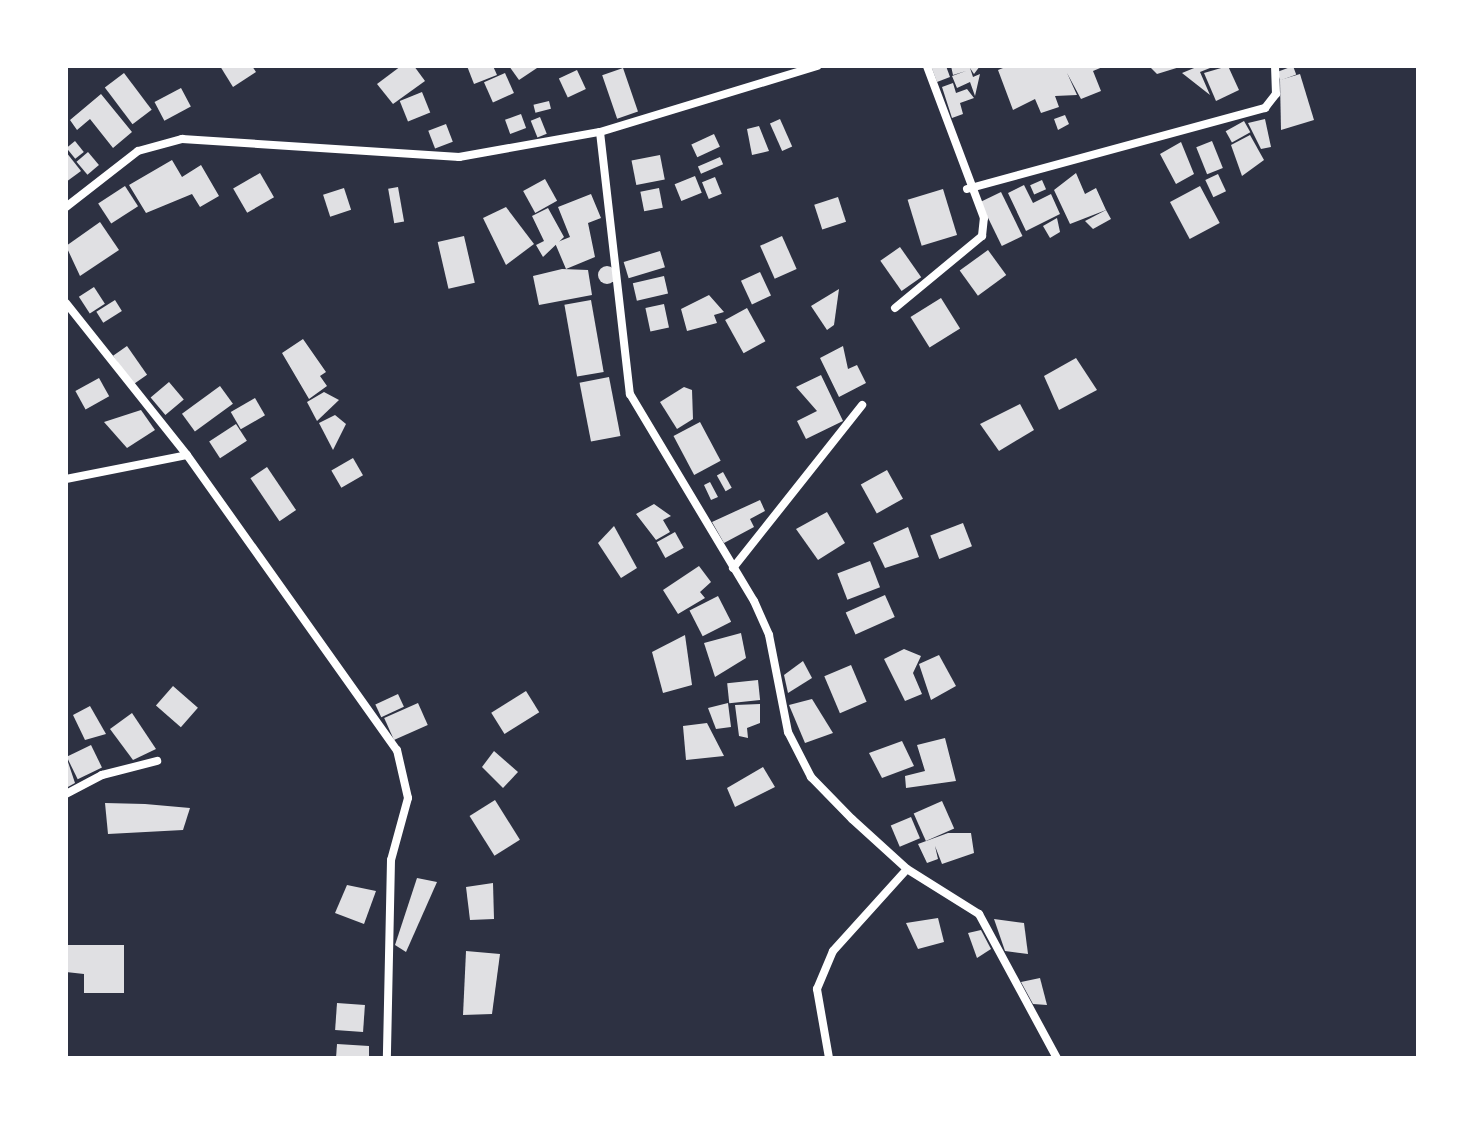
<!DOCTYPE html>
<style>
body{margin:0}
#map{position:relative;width:1484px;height:1124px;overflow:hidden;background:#2d3142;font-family:"Playfair Display",serif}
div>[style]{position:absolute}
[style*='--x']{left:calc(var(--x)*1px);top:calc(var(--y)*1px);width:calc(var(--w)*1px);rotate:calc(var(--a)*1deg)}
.building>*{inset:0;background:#e0e0e3;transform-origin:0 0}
.round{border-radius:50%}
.minor>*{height:8px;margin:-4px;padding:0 4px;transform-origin:4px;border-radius:4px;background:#fff}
span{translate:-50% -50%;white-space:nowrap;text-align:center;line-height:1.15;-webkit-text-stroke:6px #fff;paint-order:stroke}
.frame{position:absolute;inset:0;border:68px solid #fff;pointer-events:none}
</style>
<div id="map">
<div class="building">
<div style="clip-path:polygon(220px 66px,252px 66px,256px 72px,233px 87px)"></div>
<div style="clip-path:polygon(401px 66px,414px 66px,425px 81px,393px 104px,377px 84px)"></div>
<div style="clip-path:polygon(467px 66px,493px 66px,497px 75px,474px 84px)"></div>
<div style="clip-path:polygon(509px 66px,540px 66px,519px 80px)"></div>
<div style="clip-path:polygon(931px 66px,946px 66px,950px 77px,937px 82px)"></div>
<div style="clip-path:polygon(951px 66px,980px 66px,974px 74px,970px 68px,973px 77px,980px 74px,975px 96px,970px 82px,957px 88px,952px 76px,966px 71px,953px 75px)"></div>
<div style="clip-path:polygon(1008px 66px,1105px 66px,1093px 71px,1101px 91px,1081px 99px,1067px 73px,1077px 95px,1055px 96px,1059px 107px,1041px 113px,1035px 99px,1013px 110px,998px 70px)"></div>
<div style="clip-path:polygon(1149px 66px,1183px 66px,1157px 74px)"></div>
<div style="clip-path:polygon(1199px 66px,1215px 66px,1200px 72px,1210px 95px,1182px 73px)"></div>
<div style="clip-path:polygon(1228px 66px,1239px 90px,1216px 101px,1204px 73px)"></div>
<div style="left:1293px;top:66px;width:9px;height:17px;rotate:69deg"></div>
<div style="left:623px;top:68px;width:46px;height:22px;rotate:71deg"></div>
<div style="left:577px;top:70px;width:21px;height:20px;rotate:65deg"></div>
<div style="left:124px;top:73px;width:46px;height:24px;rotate:53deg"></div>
<div style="left:505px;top:73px;width:22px;height:23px;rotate:66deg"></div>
<div style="clip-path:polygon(1300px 74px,1314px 120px,1281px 130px,1280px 80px)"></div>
<div style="clip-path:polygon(953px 83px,956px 93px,967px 89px,974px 98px,960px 103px,963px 114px,952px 118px,942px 87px)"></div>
<div style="left:181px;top:88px;width:21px;height:30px;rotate:62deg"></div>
<div style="left:422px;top:92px;width:22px;height:24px;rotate:68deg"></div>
<div style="clip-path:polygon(101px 94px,132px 132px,113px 148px,90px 119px,77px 130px,70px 120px)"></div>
<div style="left:549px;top:101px;width:8px;height:16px;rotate:76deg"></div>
<div style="left:521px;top:114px;width:15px;height:17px;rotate:70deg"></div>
<div style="clip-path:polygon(1065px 115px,1069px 124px,1058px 130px,1054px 119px)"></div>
<div style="left:540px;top:117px;width:18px;height:10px;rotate:68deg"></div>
<div style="left:780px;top:119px;width:30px;height:11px;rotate:66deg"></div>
<div style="clip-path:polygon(1265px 119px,1271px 147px,1261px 149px,1248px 123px)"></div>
<div style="left:1244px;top:121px;width:13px;height:21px;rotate:61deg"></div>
<div style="left:446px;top:124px;width:19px;height:19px;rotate:69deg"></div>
<div style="clip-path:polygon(759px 126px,769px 151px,752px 155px,747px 129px)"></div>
<div style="left:714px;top:134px;width:14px;height:25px;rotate:65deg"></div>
<div style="clip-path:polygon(1250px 135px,1264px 160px,1242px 176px,1231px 145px)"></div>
<div style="left:75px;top:141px;width:14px;height:11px;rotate:51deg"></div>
<div style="left:1212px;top:141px;width:29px;height:17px;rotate:68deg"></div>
<div style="clip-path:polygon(1181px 142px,1194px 174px,1176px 184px,1160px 154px)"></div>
<div style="clip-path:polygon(66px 152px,81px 171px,66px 182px)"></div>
<div style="left:88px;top:152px;width:17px;height:15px;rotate:50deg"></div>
<div style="left:660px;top:155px;width:25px;height:29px;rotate:79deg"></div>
<div style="left:720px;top:157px;width:8px;height:24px;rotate:67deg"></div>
<div style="clip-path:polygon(172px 160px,182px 177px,201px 165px,219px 196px,200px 207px,192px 194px,146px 213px,129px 185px)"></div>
<div style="left:260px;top:173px;width:28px;height:31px;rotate:60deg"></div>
<div style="clip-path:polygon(1076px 173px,1085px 194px,1096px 188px,1106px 210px,1070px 224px,1054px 190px)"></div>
<div style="left:1218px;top:174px;width:19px;height:14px;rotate:65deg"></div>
<div style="left:695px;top:176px;width:18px;height:22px;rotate:68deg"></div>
<div style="left:715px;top:177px;width:18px;height:14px;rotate:68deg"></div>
<div style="left:545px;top:179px;width:25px;height:25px;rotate:61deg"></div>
<div style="left:1042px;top:180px;width:10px;height:13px;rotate:66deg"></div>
<div style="clip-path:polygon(1024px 185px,1033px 203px,1051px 194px,1060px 214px,1026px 231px,1008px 193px)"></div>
<div style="left:125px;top:186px;width:24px;height:32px;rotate:57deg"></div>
<div style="left:1200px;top:186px;width:42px;height:34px;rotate:62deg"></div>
<div style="left:398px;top:187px;width:35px;height:10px;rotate:80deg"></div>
<div style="left:344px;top:188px;width:23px;height:22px;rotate:72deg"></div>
<div style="left:659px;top:188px;width:20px;height:19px;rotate:79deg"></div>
<div style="left:943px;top:189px;width:48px;height:37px;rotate:73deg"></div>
<div style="left:1001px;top:192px;width:49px;height:23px;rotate:64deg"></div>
<div style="clip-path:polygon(591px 194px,601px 218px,588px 223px,595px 257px,566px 269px,555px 243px,570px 237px,558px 207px)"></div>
<div style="left:838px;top:197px;width:26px;height:25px;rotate:72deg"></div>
<div style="clip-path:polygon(506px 207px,534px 244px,506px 265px,483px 218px)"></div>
<div style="clip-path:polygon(548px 208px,564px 237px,543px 257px,536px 245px,544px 241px,532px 216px)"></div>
<div style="clip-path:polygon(1106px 210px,1111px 219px,1093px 229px,1085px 221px)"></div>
<div style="clip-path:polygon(1057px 218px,1060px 232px,1050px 238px,1043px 226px)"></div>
<div style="clip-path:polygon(100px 222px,119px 250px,80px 276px,66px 246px)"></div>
<div style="left:464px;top:236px;width:48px;height:27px;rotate:77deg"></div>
<div style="left:782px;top:236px;width:36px;height:24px;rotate:66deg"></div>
<div style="left:900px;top:247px;width:37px;height:24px;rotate:55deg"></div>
<div style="left:988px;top:250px;width:31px;height:35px;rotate:54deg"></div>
<div style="left:660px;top:251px;width:17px;height:38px;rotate:73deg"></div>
<div class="round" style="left:598px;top:266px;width:18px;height:18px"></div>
<div style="clip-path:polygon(562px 269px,588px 270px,592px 295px,539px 305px,533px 276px)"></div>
<div style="left:760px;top:272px;width:26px;height:21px;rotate:65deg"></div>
<div style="left:664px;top:276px;width:18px;height:32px;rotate:77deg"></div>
<div style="left:94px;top:287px;width:20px;height:18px;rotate:57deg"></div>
<div style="clip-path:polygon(839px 289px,834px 325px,827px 330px,811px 306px)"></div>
<div style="clip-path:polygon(709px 295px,724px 312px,714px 315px,717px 323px,687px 331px,681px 309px)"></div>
<div style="left:941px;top:298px;width:36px;height:36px;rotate:58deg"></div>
<div style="left:115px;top:300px;width:13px;height:22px;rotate:58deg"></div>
<div style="left:591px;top:300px;width:73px;height:27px;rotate:80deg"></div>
<div style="left:664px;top:304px;width:24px;height:19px;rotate:78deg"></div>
<div style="left:747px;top:308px;width:38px;height:25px;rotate:61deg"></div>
<div style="clip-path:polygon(303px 339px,326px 372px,320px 376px,327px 386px,309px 399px,282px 353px)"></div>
<div style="left:127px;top:346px;width:35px;height:17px;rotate:55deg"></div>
<div style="clip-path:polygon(843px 346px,848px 369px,857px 365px,866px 383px,839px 397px,820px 358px)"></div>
<div style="clip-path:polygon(1076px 358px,1097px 390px,1059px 410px,1044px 376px)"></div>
<div style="clip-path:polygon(821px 375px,843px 421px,806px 439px,797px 421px,817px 411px,796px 387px)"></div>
<div style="left:609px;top:377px;width:60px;height:30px;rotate:79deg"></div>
<div style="left:99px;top:378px;width:21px;height:27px;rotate:61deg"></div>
<div style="left:169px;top:382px;width:23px;height:24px;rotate:50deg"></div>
<div style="left:220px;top:386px;width:22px;height:47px;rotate:54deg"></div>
<div style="clip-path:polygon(684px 387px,692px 390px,693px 419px,677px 429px,660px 402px)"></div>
<div style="clip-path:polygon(324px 392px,339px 400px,317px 421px,307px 402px)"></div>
<div style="left:255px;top:398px;width:20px;height:28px;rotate:60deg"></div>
<div style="clip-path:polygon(1020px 404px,1034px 430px,999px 451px,980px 424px)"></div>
<div style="clip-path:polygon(141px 410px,155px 430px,127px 448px,104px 422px)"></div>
<div style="clip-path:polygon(335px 415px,346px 424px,333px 450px,319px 423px)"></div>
<div style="left:700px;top:422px;width:44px;height:30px;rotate:62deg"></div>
<div style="left:236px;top:424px;width:20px;height:32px;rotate:57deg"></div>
<div style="left:353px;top:458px;width:20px;height:25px;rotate:60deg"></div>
<div style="left:267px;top:467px;width:52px;height:20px;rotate:56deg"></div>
<div style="left:887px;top:470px;width:33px;height:30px;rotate:61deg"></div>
<div style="left:723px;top:472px;width:18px;height:7px;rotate:61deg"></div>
<div style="clip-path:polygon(710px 482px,718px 497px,711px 500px,704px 485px)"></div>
<div style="clip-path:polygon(760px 500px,765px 511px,750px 519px,754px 527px,724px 543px,712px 522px)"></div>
<div style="clip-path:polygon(654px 504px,671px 516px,663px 520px,670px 532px,656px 540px,636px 514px)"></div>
<div style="clip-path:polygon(827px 512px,845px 543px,818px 560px,796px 529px)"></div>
<div style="left:963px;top:523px;width:25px;height:35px;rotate:69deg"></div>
<div style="clip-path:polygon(614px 526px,637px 568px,621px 578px,598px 543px)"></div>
<div style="clip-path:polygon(908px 527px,919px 557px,885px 568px,873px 543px)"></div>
<div style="left:675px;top:532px;width:18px;height:21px;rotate:61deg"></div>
<div style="left:870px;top:561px;width:28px;height:35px;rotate:69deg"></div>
<div style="clip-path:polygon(699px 566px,711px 582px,700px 592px,705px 598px,678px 614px,663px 590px)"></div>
<div style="left:885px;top:595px;width:24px;height:43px;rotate:66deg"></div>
<div style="left:718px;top:596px;width:29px;height:32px;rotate:63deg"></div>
<div style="clip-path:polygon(741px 633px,746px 658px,715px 677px,704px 643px)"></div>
<div style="clip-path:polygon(685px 635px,692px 685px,663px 693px,652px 652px)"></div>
<div style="clip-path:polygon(904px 649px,921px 656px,913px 673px,922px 694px,905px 701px,884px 659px)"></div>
<div style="clip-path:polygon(939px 655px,956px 686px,931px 700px,919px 664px)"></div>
<div style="clip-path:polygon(803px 661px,812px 678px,788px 693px,784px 675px)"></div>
<div style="left:851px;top:665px;width:40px;height:29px;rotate:67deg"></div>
<div style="left:758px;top:680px;width:20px;height:31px;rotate:84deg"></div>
<div style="left:173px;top:686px;width:33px;height:26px;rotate:41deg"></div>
<div style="left:526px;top:691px;width:25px;height:41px;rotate:58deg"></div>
<div style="left:398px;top:694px;width:14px;height:25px;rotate:65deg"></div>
<div style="clip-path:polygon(812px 699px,833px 733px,805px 743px,789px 705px)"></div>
<div style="left:418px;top:703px;width:24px;height:37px;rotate:66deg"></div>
<div style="clip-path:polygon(728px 703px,731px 727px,716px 729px,708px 708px)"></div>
<div style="clip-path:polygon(760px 704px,760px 723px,747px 728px,748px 738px,739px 736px,735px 705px)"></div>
<div style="clip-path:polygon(90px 706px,106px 734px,85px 740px,73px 715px)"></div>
<div style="clip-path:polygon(132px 713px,156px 749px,133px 760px,110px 729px)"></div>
<div style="clip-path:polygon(707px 723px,724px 756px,686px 760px,683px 726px)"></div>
<div style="clip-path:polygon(945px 738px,956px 781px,906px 788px,905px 776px,925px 771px,917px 745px)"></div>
<div style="clip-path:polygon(902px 741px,914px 766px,882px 778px,869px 753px)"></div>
<div style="left:91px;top:745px;width:25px;height:27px;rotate:64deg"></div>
<div style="clip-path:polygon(494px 751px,518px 772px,503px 788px,482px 767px)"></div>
<div style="clip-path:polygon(66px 756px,75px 783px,66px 788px)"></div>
<div style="clip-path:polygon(763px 767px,775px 787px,735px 807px,727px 788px)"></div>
<div style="left:495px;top:800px;width:47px;height:30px;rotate:58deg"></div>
<div style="left:942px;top:801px;width:30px;height:31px;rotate:66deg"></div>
<div style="clip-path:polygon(105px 803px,145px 804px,190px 808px,183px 830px,108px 834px)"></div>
<div style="left:911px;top:817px;width:23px;height:22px;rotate:67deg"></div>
<div style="clip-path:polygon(948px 833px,971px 833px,974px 853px,942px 864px,935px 846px,938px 859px,927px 863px,918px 844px)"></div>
<div style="clip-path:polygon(417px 878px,437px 882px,406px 952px,395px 945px)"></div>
<div style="clip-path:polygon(493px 883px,494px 919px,470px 920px,466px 887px)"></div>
<div style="clip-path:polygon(347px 885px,376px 891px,364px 924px,335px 913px)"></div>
<div style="clip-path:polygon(938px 918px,944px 942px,918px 949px,906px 923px)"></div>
<div style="clip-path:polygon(994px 919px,1024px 923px,1028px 954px,1005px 951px)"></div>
<div style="clip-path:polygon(981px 930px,991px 949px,977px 958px,968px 933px)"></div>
<div style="clip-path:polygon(66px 945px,124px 945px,124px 993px,84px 993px,84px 974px,66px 972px)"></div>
<div style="clip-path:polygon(466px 951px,500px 954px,492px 1014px,463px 1015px)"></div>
<div style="clip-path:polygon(1040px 978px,1047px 1005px,1033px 1004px,1021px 982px)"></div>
<div style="left:337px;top:1003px;width:28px;height:27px;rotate:4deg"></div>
<div style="clip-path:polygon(337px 1044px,369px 1046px,369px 1058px,336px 1058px)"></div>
</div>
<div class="minor">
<div style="--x:600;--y:132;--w:264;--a:83.5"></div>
<div style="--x:630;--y:394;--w:241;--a:59.1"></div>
<div style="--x:754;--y:601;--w:37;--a:66"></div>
<div style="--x:769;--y:635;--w:99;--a:78.9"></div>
<div style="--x:788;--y:732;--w:51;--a:62.9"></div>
<div style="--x:811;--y:777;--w:59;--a:45.7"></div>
<div style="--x:852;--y:819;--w:74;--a:42.3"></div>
<div style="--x:907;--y:869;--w:85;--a:32"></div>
<div style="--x:979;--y:914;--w:164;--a:61.6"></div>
<div style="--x:967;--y:189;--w:309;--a:-15.2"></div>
<div style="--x:1265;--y:108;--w:18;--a:-52"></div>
<div style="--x:1276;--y:94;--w:28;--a:-92"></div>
<div style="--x:66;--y:207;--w:91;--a:-37.9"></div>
<div style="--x:138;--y:151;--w:46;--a:-15.3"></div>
<div style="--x:182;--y:139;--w:278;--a:3.7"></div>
<div style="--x:459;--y:157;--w:143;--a:-10.1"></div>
<div style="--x:600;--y:132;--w:227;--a:-16.9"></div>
<div style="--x:66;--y:303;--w:194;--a:51.5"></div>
<div style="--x:187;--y:455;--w:362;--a:54.6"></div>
<div style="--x:397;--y:750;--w:49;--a:77.1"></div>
<div style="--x:408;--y:798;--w:64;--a:105.3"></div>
<div style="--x:391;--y:860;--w:198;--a:91.2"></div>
<div style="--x:895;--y:308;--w:113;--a:-39.6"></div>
<div style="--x:982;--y:236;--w:18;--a:-84"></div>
<div style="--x:984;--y:218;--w:162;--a:-110.6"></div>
<div style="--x:66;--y:479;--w:123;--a:-11.2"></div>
<div style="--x:733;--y:568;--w:208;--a:-51.6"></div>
<div style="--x:66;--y:794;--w:41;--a:-27.8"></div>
<div style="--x:102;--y:775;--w:57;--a:-14.3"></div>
<div style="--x:829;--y:1058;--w:70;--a:-99.9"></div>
<div style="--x:817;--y:989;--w:41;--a:-67.2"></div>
<div style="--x:833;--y:951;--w:110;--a:-47.9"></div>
</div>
<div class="frame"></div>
</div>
